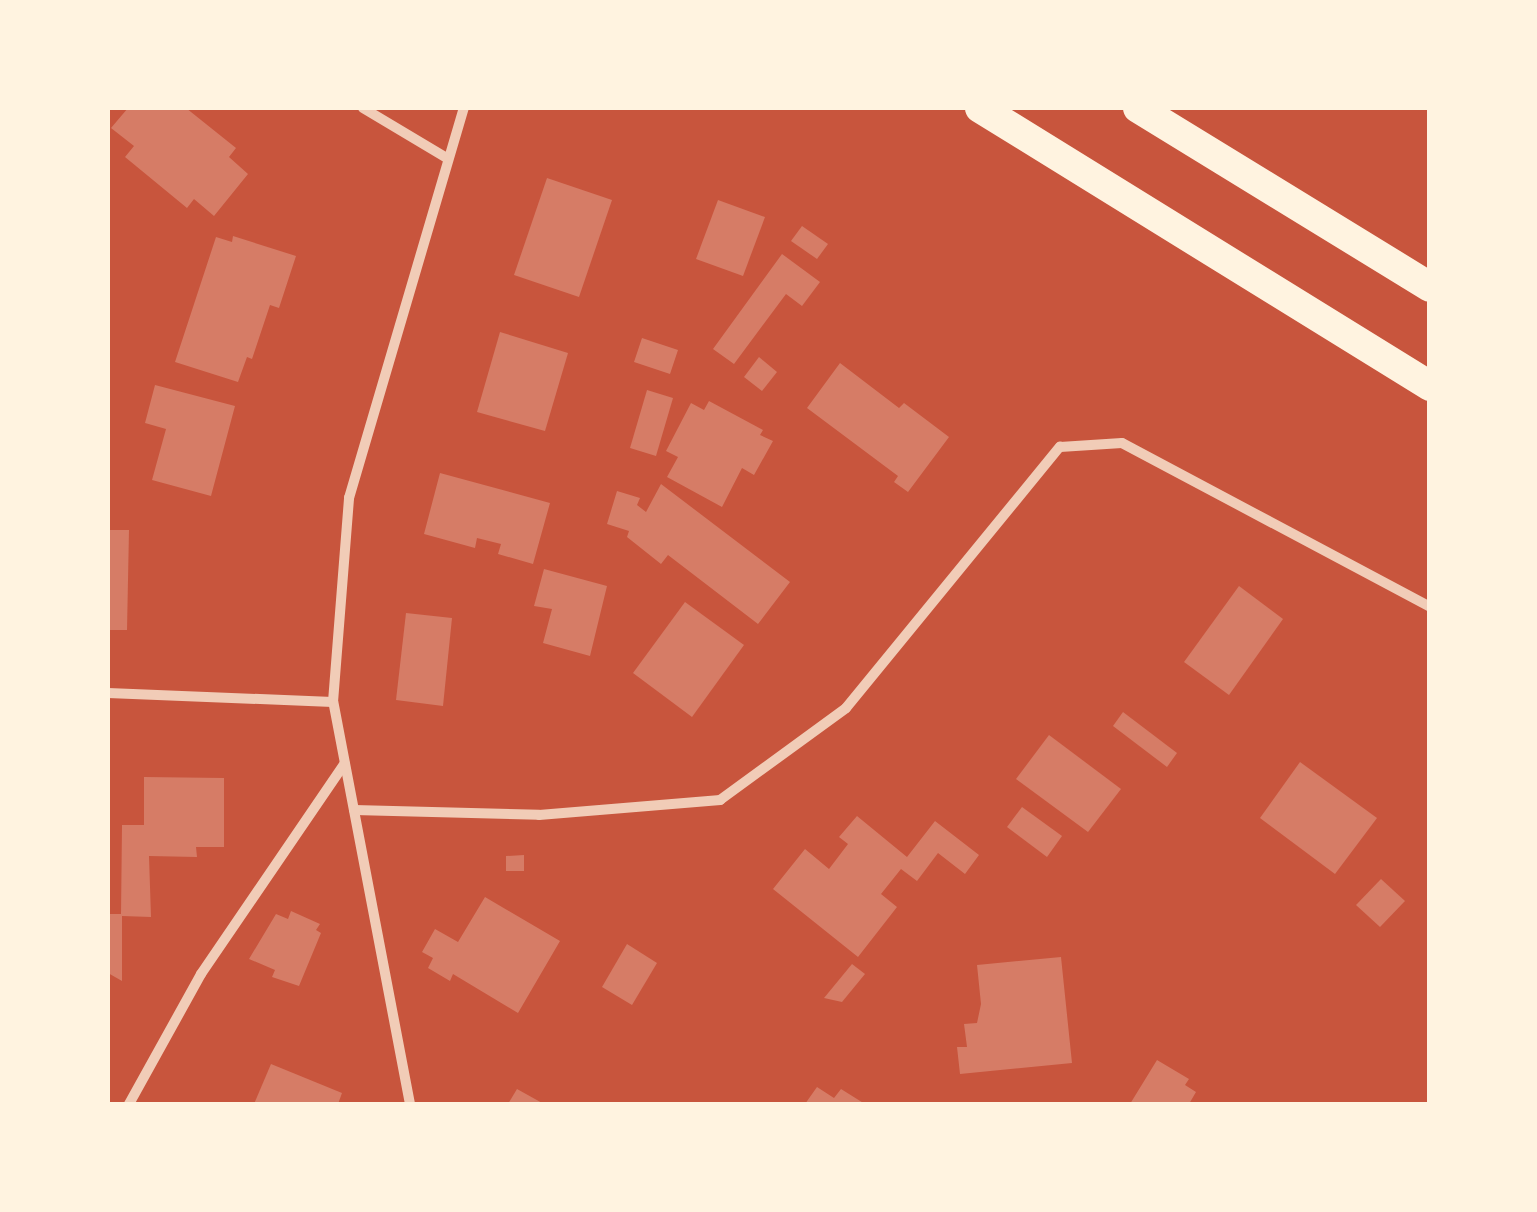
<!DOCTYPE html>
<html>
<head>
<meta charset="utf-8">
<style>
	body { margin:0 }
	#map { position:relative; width:1537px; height:1212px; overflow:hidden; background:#c8553d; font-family:"Golos Text",sans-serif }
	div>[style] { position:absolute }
	.building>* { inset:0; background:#d67c66 }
	.minor>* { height:10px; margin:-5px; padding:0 5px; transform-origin:5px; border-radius:5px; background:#f1ccb7 }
	.motorway>* { height:30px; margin:-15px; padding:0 15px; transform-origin:15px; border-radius:15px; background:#fff3e0 }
	span { translate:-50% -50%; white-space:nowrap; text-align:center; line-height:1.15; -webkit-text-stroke:8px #fff3e0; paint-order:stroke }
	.frame { position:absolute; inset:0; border:110px solid #fff3e0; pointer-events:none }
</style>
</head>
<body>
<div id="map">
	<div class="building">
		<div style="clip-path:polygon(128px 108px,186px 108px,236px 148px,229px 157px,248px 174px,214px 216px,194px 199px,187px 208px,125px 157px,134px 146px,111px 128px)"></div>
		<div style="clip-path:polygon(547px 178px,612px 200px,579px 297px,514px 275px)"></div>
		<div style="clip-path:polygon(718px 200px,765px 217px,743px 276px,696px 259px)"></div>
		<div style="clip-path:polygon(802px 226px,828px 244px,817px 259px,791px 241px)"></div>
		<div style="clip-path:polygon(233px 236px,296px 256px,279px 308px,270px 305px,252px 359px,247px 357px,238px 382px,175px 362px,216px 237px,232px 242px)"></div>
		<div style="clip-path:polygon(782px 254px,820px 282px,802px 306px,786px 294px,734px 364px,713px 349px)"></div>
		<div style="clip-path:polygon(500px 332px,568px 353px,545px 431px,477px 412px)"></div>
		<div style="clip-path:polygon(642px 338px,678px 350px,670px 374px,634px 362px)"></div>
		<div style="clip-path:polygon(759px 357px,777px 372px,762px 391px,744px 377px)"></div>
		<div style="clip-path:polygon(840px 363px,899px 408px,904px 403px,949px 437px,908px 492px,894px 482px,898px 476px,807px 408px)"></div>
		<div style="clip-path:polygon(155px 385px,235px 406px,211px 496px,152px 480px,166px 429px,145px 423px)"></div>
		<div style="clip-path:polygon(647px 390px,673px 398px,656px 456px,630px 448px)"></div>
		<div style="clip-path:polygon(709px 401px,763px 430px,760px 435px,773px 441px,754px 475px,742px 468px,722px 507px,667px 477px,678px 457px,666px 451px,691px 403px,704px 410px)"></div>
		<div style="clip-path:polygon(440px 473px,550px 503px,533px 564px,498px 554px,501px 544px,477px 538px,475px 548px,424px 534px)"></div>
		<div style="clip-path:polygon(661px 484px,790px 582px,758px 624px,668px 555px,661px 564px,627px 537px,629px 531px,607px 524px,617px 491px,640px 498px,637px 505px,646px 512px)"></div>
		<div style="clip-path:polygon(108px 530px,129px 530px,127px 630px,108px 630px)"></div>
		<div style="clip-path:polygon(544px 569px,607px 586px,590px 656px,543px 643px,552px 609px,534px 606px)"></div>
		<div style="clip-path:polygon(1239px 586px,1283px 619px,1229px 695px,1184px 662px)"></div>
		<div style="clip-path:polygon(685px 602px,744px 645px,692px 717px,633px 673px)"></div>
		<div style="clip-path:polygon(406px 613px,452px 618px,443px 706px,396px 700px)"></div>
		<div style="clip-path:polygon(1123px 712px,1177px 753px,1167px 767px,1113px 726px)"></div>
		<div style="clip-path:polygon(1049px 735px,1121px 789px,1088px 832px,1016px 779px)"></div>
		<div style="clip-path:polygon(1300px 762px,1377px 818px,1335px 874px,1260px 818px)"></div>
		<div style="clip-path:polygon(144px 777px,224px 778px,224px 847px,196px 847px,197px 857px,149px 856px,151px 917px,122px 916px,122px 981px,108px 973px,108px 914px,121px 914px,122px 825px,144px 825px)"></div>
		<div style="clip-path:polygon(1022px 807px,1062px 836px,1047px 857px,1007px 827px)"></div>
		<div style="clip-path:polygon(857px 816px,907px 857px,935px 821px,979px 855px,965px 874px,938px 853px,917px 881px,901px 869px,881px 894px,897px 907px,858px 957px,773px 889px,805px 849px,829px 869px,848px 844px,839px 837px)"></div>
		<div style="clip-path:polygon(524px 855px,524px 871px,506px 871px,506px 856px)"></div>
		<div style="clip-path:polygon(1381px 879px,1405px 901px,1380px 927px,1356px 905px)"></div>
		<div style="clip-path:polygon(485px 897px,560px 941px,518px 1013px,453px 974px,450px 981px,428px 968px,433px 958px,422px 952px,435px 929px,458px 942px)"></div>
		<div style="clip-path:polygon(291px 911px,320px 924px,316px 930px,321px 933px,299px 986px,272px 977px,275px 970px,249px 959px,276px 914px,288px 919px)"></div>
		<div style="clip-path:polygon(627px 944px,657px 963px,632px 1005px,602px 987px)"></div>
		<div style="clip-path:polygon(1061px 957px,1072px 1063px,960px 1074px,957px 1047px,967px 1047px,964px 1024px,977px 1023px,981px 1004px,977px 965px)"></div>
		<div style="clip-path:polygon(852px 964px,865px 974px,842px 1002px,824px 998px)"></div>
		<div style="clip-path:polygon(1157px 1060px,1189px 1079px,1185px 1085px,1196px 1092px,1189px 1104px,1130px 1104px)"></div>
		<div style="clip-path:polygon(271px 1064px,342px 1093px,338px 1104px,254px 1104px)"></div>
		<div style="clip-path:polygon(817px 1087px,834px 1098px,841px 1089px,865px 1104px,805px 1104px)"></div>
		<div style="clip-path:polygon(517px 1089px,544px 1104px,508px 1104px)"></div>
	</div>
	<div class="minor">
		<div style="left:363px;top:108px;width:98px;rotate:30.8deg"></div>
		<div style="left:108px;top:693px;width:225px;rotate:2.3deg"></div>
		<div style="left:354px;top:810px;width:185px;rotate:1.5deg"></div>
		<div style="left:539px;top:815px;width:182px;rotate:-4.7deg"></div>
		<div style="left:720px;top:800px;width:156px;rotate:-36.1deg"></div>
		<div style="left:846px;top:708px;width:338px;rotate:-50.7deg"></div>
		<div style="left:1060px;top:447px;width:62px;rotate:-3.7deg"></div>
		<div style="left:1122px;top:443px;width:349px;rotate:28deg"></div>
		<div style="left:129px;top:1104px;width:149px;rotate:-61deg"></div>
		<div style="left:201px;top:974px;width:255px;rotate:-55.7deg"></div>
		<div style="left:410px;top:1104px;width:409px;rotate:-100.8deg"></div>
		<div style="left:333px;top:702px;width:205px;rotate:-85.5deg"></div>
		<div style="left:349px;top:498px;width:407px;rotate:-73.6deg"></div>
	</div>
	<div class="motorway">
		<div style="left:980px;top:108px;width:529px;rotate:31.71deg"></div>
		<div style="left:1138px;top:108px;width:342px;rotate:31.5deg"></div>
	</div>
	<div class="frame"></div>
</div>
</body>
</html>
